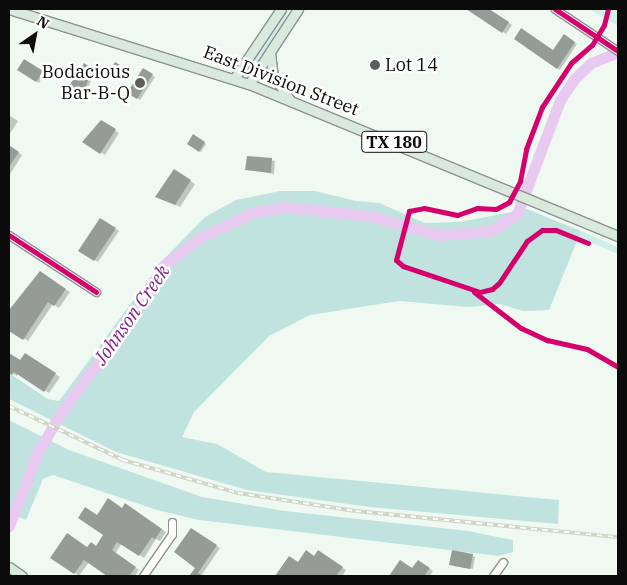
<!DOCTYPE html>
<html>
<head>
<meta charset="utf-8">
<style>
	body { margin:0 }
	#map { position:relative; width:627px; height:585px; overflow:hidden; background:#eff9f2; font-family:"IBM Plex Serif",serif }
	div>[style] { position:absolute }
	.green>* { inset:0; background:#d1ede8 }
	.forest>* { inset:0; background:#c0e3e0 }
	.shadow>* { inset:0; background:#0003 }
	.river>* { height:11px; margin:-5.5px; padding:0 5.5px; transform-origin:5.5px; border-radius:5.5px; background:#e8c9ef }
	.building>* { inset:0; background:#959c97 }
	.roads { filter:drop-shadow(1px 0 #8e928f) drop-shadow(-1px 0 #8e928f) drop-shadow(0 1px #8e928f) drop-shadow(0 -1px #8e928f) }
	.minor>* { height:7px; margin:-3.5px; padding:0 3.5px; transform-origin:3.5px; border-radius:3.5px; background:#fdfefd }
	.major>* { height:9px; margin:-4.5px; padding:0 4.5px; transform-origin:4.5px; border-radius:4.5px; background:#d9e9dd }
	.rail>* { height:4px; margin-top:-2px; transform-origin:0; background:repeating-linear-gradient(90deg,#fff 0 5.5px,#cdd4c5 0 11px); box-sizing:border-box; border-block:1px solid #cdd4c5 }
	.cycleway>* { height:5px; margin:-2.5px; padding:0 2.5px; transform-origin:2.5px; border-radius:2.5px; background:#d6006c }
	.dots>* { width:14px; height:14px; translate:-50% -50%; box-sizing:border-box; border:2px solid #fff; border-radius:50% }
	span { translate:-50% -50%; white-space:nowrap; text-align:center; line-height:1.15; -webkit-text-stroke:5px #fff; paint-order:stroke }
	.shield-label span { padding:1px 4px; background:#fff; border:1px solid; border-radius:4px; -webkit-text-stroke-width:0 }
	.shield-label { font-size:16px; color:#0b0b0b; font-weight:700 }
	.poi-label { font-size:18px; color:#0b0b0b }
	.left { translate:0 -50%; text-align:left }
	.right { translate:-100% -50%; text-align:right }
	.street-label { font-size:18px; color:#0b0b0b }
	.water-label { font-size:19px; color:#83238d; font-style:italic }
	.frame { position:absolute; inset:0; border:10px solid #0b0b0b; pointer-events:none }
	.north { position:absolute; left:10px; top:10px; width:50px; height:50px; -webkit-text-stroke:4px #fff; paint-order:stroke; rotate:33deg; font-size:14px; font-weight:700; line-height:20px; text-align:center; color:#0b0b0b }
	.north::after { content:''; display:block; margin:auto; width:18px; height:22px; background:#0b0b0b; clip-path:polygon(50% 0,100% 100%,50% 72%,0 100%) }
</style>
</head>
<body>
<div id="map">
	<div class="green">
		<div style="clip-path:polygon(287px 9px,290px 9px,282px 25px,258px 62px,254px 60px)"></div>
		<div style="clip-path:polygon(589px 9px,618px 9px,618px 26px)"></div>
		<div style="clip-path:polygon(581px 231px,618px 247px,618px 254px,578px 237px)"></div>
	</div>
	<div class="forest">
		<div style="clip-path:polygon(280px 191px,315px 191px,356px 201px,379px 203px,425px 223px,460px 222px,527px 209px,581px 231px,549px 310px,523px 311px,500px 304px,469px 307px,399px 301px,310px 315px,269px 336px,194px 412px,182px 437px,217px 444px,266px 472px,559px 500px,558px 524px,370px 507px,247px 490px,116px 452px,9px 399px,9px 373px,48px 399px,59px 401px,163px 260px,205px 217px,236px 200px)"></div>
		<div style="clip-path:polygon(9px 420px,69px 450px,202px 497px,285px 511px,468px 531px,513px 540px,513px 552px,499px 556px,199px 520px,157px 510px,53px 475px,43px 479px,26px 520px,9px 513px)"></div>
	</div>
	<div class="shadow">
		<div style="clip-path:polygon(470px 9px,489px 9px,512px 25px,506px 34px)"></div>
		<div style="clip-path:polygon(564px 36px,577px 44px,560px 70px,515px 39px,554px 52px)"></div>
		<div style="clip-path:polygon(25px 60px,45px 74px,39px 83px,19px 69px)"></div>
		<div style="clip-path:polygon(115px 64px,124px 69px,117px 80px,108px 75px)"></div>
		<div style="clip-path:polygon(85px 65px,95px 71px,85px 95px,70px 86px)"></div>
		<div style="clip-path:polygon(143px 69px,155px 77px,140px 100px,128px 92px)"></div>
		<div style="clip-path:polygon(9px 115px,18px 121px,9px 135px)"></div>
		<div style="clip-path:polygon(102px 121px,119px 133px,105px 155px,83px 142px)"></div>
		<div style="clip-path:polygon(194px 136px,206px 144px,201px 152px,189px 144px)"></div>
		<div style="clip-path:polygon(9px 146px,22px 155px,9px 176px)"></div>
		<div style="clip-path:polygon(248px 157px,275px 161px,274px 174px,247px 169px)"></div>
		<div style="clip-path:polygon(174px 170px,195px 184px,180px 207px,157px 196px)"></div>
		<div style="clip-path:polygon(100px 219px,119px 231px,98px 262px,80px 251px)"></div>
		<div style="clip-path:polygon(40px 273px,70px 292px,59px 308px,53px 304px,28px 341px,9px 329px,9px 313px)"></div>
		<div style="clip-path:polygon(9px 353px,21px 362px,30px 357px,60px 377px,49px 393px,18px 373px,17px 376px,9px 371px)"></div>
		<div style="clip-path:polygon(129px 507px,166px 532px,160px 541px,156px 539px,144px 558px,122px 543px,115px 554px,139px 570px,135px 576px,109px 576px,89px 562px,79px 576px,52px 557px,96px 547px,105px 535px,97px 516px)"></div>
		<div style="clip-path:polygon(195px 531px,220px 548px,201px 576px,191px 576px,197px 567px)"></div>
		<div style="clip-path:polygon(323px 554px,346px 570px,342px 576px,277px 576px,289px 558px,298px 563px)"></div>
		<div style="clip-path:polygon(472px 555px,475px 557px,473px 569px,453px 566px)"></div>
		<div style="clip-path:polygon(418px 561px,433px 571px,430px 576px,391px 576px,401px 562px,413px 569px)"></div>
	</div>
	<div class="river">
		<div style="left:9px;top:526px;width:77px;rotate:-68.7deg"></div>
		<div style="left:37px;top:454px;width:46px;rotate:-60.1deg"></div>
		<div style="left:60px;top:414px;width:124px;rotate:-53.5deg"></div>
		<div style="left:134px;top:314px;width:56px;rotate:-58.9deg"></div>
		<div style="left:163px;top:266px;width:46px;rotate:-37.9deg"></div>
		<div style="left:199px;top:238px;width:61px;rotate:-25.3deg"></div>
		<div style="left:254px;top:212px;width:30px;rotate:-9deg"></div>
		<div style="left:284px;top:207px;width:86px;rotate:6deg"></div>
		<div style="left:370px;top:216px;width:72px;rotate:15.4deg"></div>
		<div style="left:439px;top:235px;width:51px;rotate:-4.5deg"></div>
		<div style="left:490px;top:231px;width:32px;rotate:-32deg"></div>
		<div style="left:517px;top:214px;width:122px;rotate:-69.3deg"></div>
		<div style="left:560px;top:100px;width:25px;rotate:-56deg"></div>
		<div style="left:574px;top:79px;width:23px;rotate:-43deg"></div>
		<div style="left:591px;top:63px;width:29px;rotate:-22deg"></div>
	</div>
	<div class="building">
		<div style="clip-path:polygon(466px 9px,489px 9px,509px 22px,502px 33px)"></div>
		<div style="clip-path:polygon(521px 28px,553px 50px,564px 34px,575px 42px,557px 69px,514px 39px)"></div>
		<div style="clip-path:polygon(24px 59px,43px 71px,36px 82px,17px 70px)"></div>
		<div style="clip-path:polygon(115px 62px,123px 67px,114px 80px,107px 75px)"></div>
		<div style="clip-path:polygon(84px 63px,93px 69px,82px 95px,69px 86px)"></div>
		<div style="clip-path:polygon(143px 68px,153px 74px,137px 99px,127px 93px)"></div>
		<div style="clip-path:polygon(101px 120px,116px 129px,100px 154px,82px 142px)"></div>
		<div style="clip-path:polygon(193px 134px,205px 142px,199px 152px,187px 144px)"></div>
		<div style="clip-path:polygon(9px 145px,19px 152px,9px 167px)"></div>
		<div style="clip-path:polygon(247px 156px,272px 158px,271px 173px,245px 170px)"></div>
		<div style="clip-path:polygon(174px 169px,191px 180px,175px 205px,155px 197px)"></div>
		<div style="clip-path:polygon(100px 218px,116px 228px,94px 261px,78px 251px)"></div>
		<div style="clip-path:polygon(40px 271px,66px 289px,54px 306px,48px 302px,23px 340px,9px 331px,9px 310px)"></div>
		<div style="clip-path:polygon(9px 353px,20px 360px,25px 353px,56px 373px,44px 392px,14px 372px,12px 375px,9px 373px)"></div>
		<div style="clip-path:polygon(108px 498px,122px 508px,125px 503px,162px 529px,155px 539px,152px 537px,139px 556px,117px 542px,112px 550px,136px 567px,129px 576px,107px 576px,84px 560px,74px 574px,50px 558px,67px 533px,87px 547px,91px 542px,96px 546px,103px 535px,78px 518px,85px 507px,97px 515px)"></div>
		<div style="clip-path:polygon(191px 528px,217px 545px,198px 573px,203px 576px,189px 576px,195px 568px,174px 552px)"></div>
		<div style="clip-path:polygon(306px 550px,314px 556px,318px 550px,343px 567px,336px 576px,275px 576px,289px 556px,298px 562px)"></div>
		<div style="clip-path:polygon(452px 550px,473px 554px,470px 569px,449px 565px)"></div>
		<div style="clip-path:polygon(400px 560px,412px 568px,418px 560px,430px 568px,424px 576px,389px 576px)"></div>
	</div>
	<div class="roads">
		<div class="minor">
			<div style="left:555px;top:9px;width:76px;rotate:33.7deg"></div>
			<div style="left:9px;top:235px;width:104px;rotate:33.2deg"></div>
			<div style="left:143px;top:576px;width:51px;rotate:-55.4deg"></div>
			<div style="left:172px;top:534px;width:12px;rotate:-90deg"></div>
			<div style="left:493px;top:576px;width:17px;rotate:-54deg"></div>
		</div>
		<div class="major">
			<div style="left:9px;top:9px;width:251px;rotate:17.4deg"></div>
			<div style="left:249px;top:84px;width:399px;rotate:22.4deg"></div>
			<div style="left:270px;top:52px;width:23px;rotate:83deg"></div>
			<div style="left:273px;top:75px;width:29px;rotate:56deg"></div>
			<div style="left:234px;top:79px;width:84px;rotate:-56.1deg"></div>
			<div style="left:249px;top:84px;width:90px;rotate:-56.8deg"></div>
			<div style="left:9px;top:567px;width:16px;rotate:35deg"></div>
		</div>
	</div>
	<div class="rail">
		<div style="left:9px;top:406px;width:126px;rotate:25.3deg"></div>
		<div style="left:123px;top:460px;width:120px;rotate:16deg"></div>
		<div style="left:238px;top:493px;width:119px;rotate:8.7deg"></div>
		<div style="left:356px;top:511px;width:263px;rotate:5.7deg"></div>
	</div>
	<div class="cycleway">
		<div style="left:555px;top:9px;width:76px;rotate:33.7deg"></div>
		<div style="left:9px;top:235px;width:104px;rotate:33.2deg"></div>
		<div style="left:588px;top:243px;width:35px;rotate:-158deg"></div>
		<div style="left:555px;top:230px;width:13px;rotate:180deg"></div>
		<div style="left:542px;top:230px;width:19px;rotate:144deg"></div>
		<div style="left:527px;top:241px;width:50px;rotate:123.7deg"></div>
		<div style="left:499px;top:283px;width:9px;rotate:139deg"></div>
		<div style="left:492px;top:289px;width:12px;rotate:166deg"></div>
		<div style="left:480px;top:292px;width:81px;rotate:-161.3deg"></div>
		<div style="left:403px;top:266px;width:9px;rotate:-139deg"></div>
		<div style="left:396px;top:260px;width:51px;rotate:-75.1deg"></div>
		<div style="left:409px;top:211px;width:15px;rotate:-11deg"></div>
		<div style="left:424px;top:208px;width:34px;rotate:12deg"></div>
		<div style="left:457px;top:215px;width:21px;rotate:-19deg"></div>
		<div style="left:477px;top:208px;width:19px;rotate:3deg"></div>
		<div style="left:496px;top:209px;width:15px;rotate:-28deg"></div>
		<div style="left:509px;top:202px;width:24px;rotate:-62deg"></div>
		<div style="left:520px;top:181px;width:33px;rotate:-79deg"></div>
		<div style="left:526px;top:149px;width:45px;rotate:-69.1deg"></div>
		<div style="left:542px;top:107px;width:53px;rotate:-56.6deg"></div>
		<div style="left:571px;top:63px;width:28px;rotate:-41deg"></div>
		<div style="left:592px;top:45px;width:23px;rotate:-59deg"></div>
		<div style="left:604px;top:25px;width:16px;rotate:-76deg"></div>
		<div style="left:474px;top:292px;width:59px;rotate:37.5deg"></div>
		<div style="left:521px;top:328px;width:29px;rotate:25deg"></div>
		<div style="left:547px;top:340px;width:41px;rotate:12.7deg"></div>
		<div style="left:587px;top:349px;width:36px;rotate:30deg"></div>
	</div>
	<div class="dots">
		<div style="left:375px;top:65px;background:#5b5e5c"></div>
		<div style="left:140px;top:83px;background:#5b5e5c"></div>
	</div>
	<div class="shield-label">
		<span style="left:394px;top:142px">TX 180</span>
	</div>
	<div class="poi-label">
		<span class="left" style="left:385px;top:65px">Lot 14</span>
		<span class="right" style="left:130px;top:83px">Bodacious<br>Bar-B-Q</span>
	</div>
	<div class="street-label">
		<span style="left:281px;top:81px;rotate:21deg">East Division Street</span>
	</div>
	<div class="water-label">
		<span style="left:132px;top:315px;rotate:-55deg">Johnson Creek</span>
	</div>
	<div class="frame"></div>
	<div class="north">N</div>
</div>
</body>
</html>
